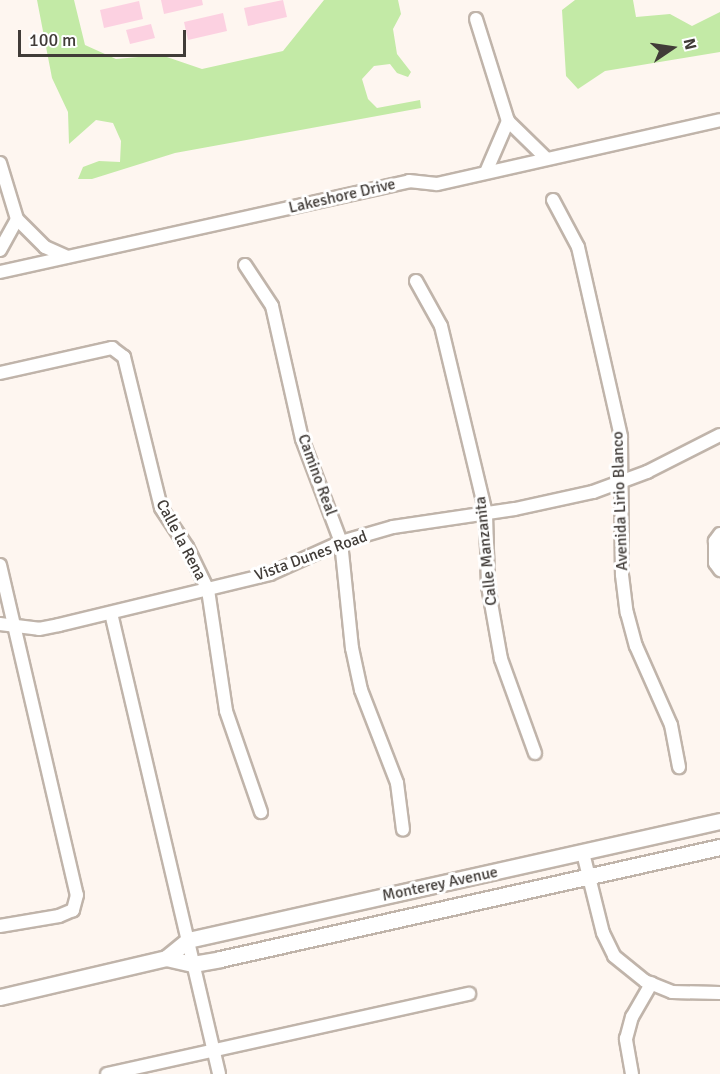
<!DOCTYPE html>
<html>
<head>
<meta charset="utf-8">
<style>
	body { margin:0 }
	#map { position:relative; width:720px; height:1074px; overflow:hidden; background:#fef6f0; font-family:Signika,sans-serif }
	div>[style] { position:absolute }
	.green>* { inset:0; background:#fcd1e1 }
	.water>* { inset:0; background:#c3eaa6 }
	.roads { filter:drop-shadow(2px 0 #c0b4aa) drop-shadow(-2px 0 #c0b4aa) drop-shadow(0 2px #c0b4aa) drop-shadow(0 -2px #c0b4aa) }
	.minor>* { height:12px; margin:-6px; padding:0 6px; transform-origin:6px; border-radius:6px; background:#fff }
	.major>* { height:15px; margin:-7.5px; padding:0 7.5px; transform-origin:7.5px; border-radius:7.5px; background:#fff }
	span { translate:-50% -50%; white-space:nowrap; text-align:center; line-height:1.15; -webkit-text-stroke:6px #fff; paint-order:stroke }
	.street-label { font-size:16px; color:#413c38 }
	.north { position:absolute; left:642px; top:18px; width:60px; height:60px; -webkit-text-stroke:4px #fff; paint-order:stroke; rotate:77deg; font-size:16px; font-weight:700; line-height:24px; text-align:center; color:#413c38 }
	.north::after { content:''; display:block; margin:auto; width:21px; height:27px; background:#413c38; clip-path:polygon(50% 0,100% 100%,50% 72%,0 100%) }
	.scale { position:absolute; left:18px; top:30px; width:168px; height:27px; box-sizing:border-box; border:3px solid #413c38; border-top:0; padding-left:8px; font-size:18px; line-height:21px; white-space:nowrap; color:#413c38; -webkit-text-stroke:4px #fff; paint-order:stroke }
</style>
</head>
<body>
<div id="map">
	<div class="green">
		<div style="clip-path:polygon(161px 0,202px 0,203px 5px,164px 14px)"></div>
		<div style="clip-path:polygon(283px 0,287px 17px,248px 26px,244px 8px)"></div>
		<div style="clip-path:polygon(139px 1px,143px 19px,104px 28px,100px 10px)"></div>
		<div style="clip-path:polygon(223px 13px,227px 31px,188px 40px,184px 22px)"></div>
		<div style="clip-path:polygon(151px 24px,155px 38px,130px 44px,126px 30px)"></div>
	</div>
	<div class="water">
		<div style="clip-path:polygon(37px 0,74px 0,85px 45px,116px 59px,161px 55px,202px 69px,283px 51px,324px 0,398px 0,401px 14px,393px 29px,397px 54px,411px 72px,408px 77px,397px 73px,390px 64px,374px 66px,362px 79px,368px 99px,377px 108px,420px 100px,421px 108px,175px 153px,92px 179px,78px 179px,83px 167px,99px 161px,120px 162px,121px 141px,113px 123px,96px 120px,69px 144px,68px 112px,52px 78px)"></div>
		<div style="clip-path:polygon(575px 0,633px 0,636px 17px,670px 14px,692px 26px,720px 12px,720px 52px,605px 71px,578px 89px,566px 76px,562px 10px)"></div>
	</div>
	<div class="roads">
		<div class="minor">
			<div style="left:476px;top:19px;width:107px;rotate:72.6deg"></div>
			<div style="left:508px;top:121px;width:54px;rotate:44.3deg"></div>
			<div style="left:0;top:163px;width:59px;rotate:73.1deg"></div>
			<div style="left:17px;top:219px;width:40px;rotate:45deg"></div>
			<div style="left:45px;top:247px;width:24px;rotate:24deg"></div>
			<div style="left:486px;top:172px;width:56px;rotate:-66.7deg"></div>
			<div style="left:553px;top:200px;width:53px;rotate:62deg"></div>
			<div style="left:578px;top:247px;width:195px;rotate:77.2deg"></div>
			<div style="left:621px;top:437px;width:138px;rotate:89.6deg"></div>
			<div style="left:622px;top:575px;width:38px;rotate:83deg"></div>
			<div style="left:627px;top:613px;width:34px;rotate:75deg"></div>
			<div style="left:636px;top:646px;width:86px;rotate:66.1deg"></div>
			<div style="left:671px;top:725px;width:43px;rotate:79.2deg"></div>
			<div style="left:0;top:250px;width:35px;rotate:-61deg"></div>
			<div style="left:245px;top:265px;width:49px;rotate:56.6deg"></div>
			<div style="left:272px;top:306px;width:136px;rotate:77.3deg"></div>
			<div style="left:302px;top:439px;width:110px;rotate:69.3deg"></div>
			<div style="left:341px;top:542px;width:107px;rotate:84.1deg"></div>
			<div style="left:352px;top:648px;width:43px;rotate:77.9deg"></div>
			<div style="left:361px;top:690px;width:100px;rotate:68.8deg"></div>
			<div style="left:397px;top:783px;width:47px;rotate:82.7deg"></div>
			<div style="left:0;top:272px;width:419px;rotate:-12.5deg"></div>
			<div style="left:409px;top:181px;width:28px;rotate:6deg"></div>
			<div style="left:437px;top:184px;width:290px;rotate:-12.7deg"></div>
			<div style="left:416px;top:281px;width:51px;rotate:60.9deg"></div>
			<div style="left:441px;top:326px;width:193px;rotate:76.5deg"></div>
			<div style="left:486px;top:514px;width:72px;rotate:88.4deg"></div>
			<div style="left:488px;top:586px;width:74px;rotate:79.9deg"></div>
			<div style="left:501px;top:659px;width:100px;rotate:70.1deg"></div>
			<div style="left:0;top:373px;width:115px;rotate:-12.6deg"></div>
			<div style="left:112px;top:348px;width:15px;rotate:37deg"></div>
			<div style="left:124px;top:357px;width:155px;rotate:76.2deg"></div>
			<div style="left:161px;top:508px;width:47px;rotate:56.3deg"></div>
			<div style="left:187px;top:547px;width:48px;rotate:64deg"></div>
			<div style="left:208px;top:590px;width:122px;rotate:81.5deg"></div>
			<div style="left:226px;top:711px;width:107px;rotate:70.9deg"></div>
			<div style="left:720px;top:534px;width:9px;rotate:126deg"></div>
			<div style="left:715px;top:541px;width:22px;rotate:90deg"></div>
			<div style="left:715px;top:563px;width:9px;rotate:54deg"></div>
			<div style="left:0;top:565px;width:339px;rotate:76.9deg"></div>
			<div style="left:77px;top:895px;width:16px;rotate:105deg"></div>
			<div style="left:73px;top:910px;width:15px;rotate:157deg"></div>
			<div style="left:59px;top:916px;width:60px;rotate:170.4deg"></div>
			<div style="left:111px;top:613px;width:473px;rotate:76.8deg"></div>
			<div style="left:0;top:624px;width:39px;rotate:7deg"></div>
			<div style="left:39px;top:629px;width:20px;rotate:-11deg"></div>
			<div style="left:59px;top:625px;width:217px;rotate:-13.6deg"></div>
			<div style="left:270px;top:574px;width:78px;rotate:-24.3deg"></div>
			<div style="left:341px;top:542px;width:54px;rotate:-16.1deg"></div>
			<div style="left:393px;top:527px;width:123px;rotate:-8.4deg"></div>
			<div style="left:515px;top:509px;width:80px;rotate:-12.3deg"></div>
			<div style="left:593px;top:492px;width:58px;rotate:-20.3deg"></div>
			<div style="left:647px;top:472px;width:82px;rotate:-26.9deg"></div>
			<div style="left:583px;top:853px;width:82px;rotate:76deg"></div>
			<div style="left:603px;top:933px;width:25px;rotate:64deg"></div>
			<div style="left:614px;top:956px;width:40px;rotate:39deg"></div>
			<div style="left:645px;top:981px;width:29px;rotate:22deg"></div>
			<div style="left:672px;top:992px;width:48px;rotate:1.2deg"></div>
			<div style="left:107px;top:1074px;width:371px;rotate:-12.5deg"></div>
			<div style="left:632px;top:1074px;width:36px;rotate:-100deg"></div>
			<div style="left:626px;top:1039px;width:23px;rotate:-75deg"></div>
			<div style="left:632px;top:1017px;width:39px;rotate:-60deg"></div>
		</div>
		<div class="major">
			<div style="left:166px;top:958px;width:28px;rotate:-39deg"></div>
			<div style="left:188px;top:940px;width:545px;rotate:-12.61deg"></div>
			<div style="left:0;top:997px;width:171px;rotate:-13.2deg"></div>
			<div style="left:166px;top:958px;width:28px;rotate:13deg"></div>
			<div style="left:193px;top:964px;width:27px;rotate:-10deg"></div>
			<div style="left:220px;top:959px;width:512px;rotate:-12.63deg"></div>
		</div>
	</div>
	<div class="street-label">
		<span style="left:342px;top:196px;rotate:-13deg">Lakeshore Drive</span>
		<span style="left:317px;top:475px;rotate:70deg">Camino Real</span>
		<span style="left:620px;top:501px;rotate:-92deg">Avenida Lirio Blanco</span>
		<span style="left:181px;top:540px;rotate:62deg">Calle la Rena</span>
		<span style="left:486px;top:551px;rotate:-96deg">Calle Manzanita</span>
		<span style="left:311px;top:556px;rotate:-20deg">Vista Dunes Road</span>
		<span style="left:440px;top:884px;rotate:-12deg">Monterey Avenue</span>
	</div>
	<div class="north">N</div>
	<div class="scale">100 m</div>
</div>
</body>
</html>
